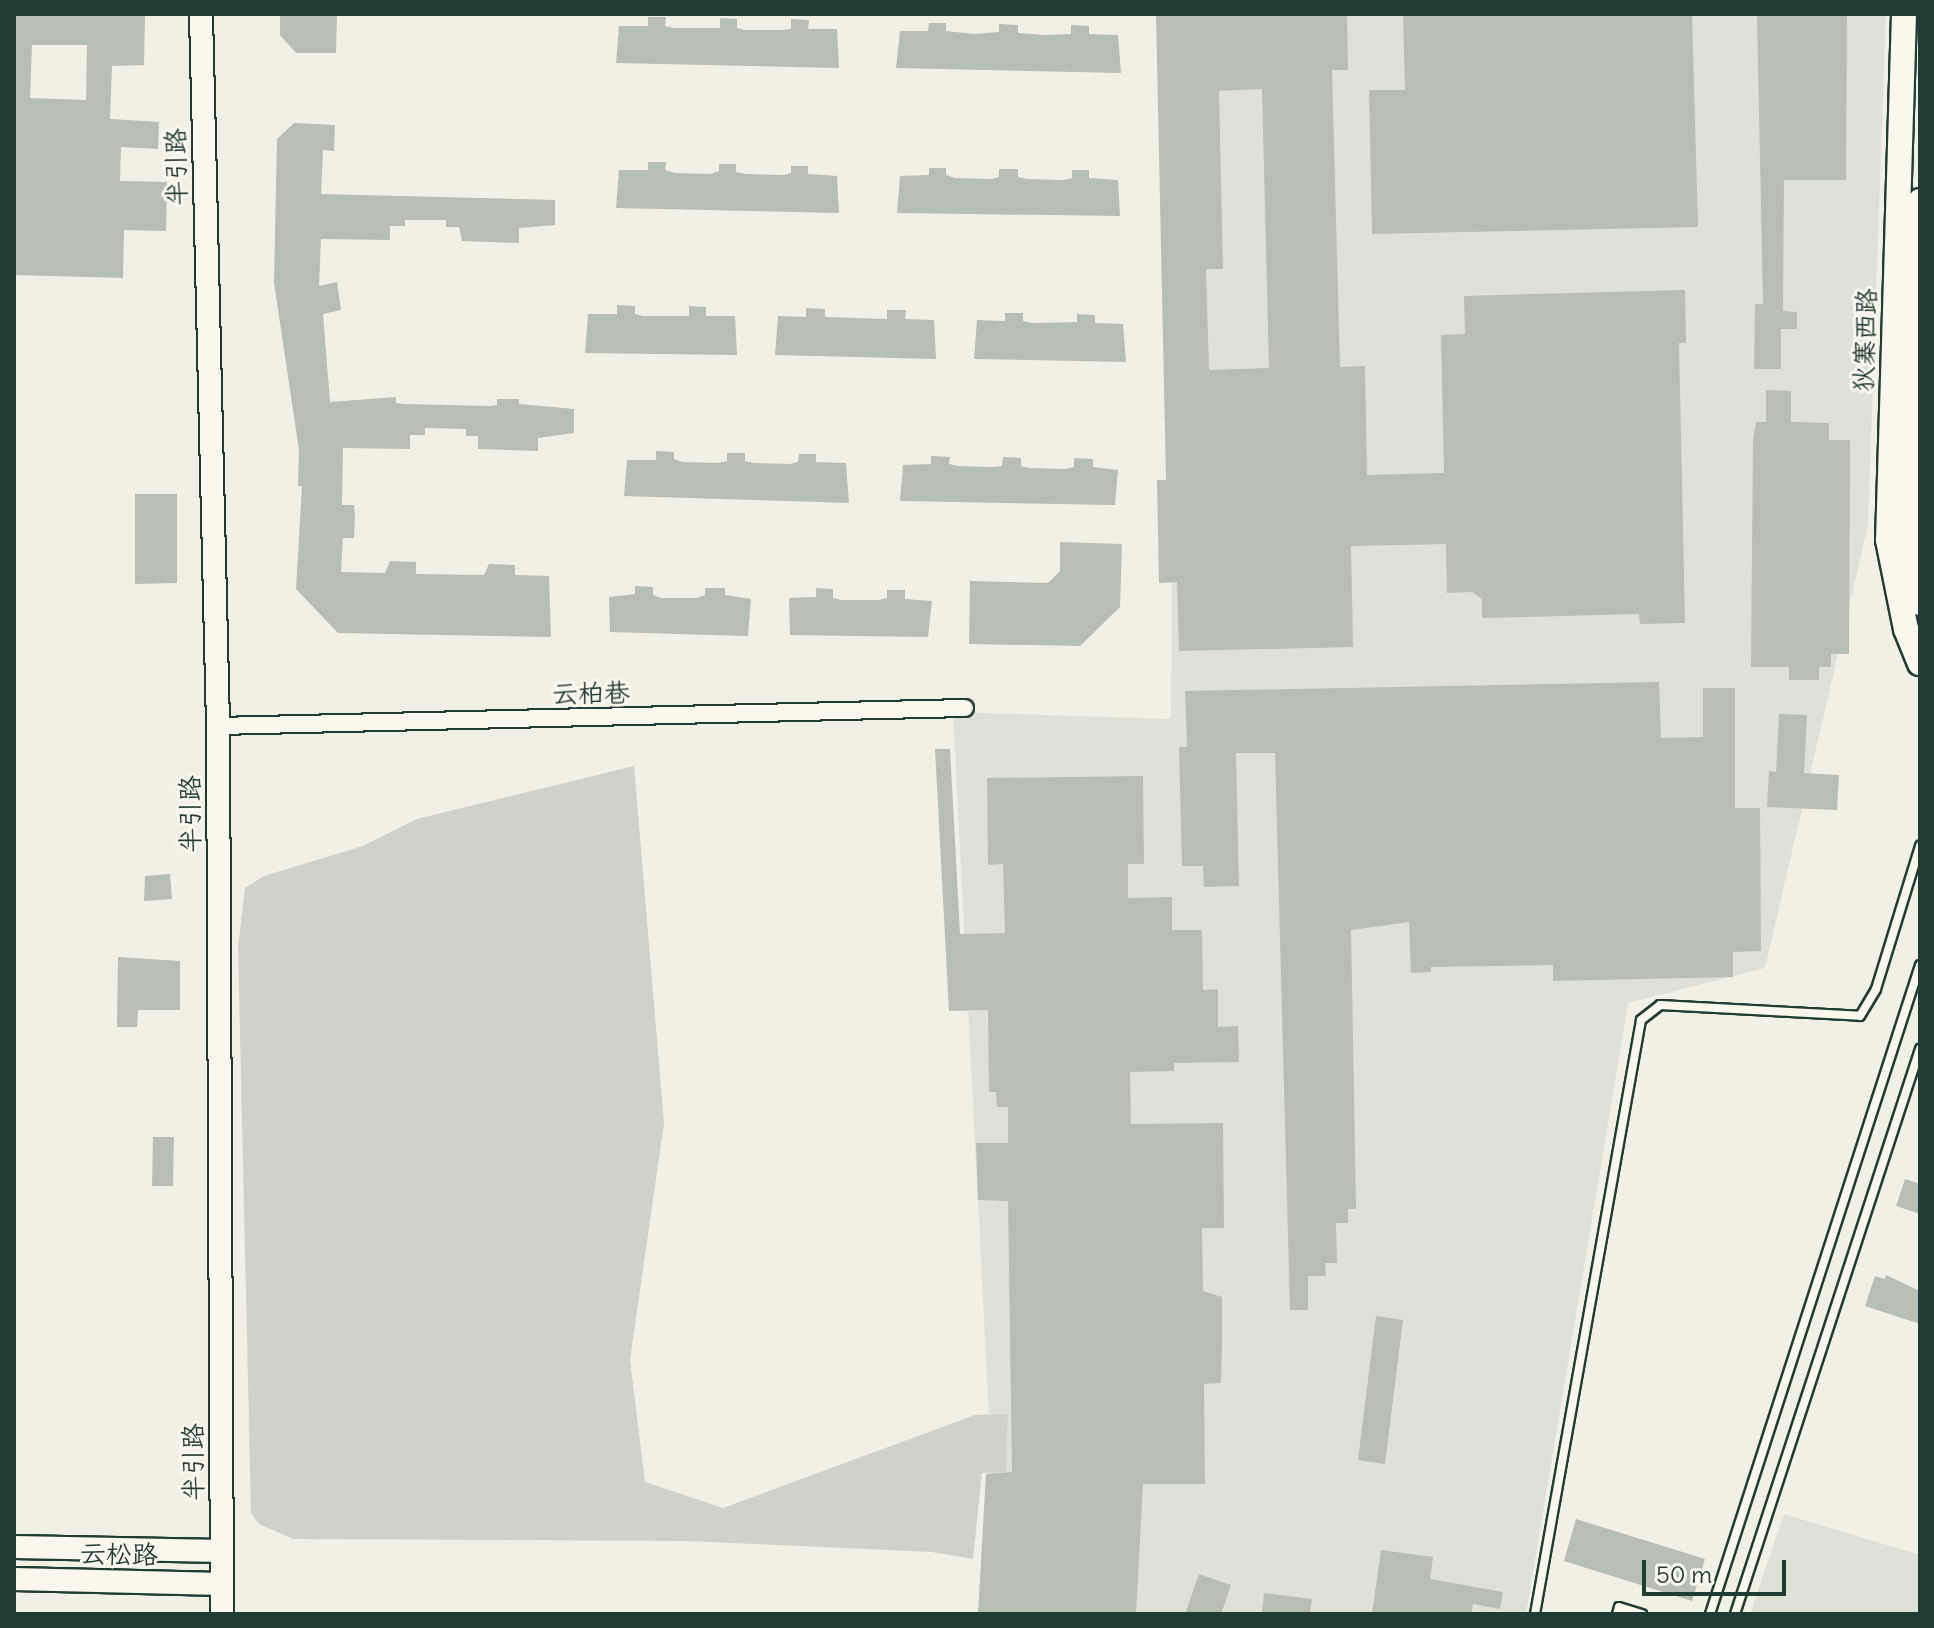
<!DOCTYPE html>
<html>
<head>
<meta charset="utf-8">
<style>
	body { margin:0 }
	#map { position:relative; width:1934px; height:1628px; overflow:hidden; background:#f2f0e5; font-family:Delius,"LXGW WenKai TC",sans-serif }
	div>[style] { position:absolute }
	.built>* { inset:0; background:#e0e1d6 }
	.green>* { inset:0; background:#cfd2c8 }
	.building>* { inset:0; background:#b7beb3 }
	.roads { filter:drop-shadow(2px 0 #1f3d34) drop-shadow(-2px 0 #1f3d34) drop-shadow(0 2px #1f3d34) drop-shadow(0 -2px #1f3d34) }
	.service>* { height:8px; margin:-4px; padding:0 4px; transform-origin:4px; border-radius:4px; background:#fbf7ec }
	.minor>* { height:16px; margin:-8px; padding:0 8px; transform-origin:8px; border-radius:8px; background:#fbf7ec }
	.tertiary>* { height:22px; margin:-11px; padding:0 11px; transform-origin:11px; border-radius:11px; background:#fbf7ec }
	.secondary>* { height:24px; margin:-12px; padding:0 12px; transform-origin:12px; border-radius:12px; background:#fbf7ec }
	span { translate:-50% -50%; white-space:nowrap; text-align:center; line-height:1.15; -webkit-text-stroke:6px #fbf7ec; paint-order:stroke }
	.street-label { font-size:26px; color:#1f3d34 }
	.frame { position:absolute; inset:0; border:16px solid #1f3d34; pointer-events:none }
	.scale { position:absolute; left:1642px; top:1560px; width:144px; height:36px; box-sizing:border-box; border:4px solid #1f3d34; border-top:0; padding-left:10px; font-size:24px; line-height:28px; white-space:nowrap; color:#1f3d34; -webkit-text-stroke:6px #fbf7ec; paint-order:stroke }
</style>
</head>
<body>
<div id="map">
	<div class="built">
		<div style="clip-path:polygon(1174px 14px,1886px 14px,1868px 525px,1765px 968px,1628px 1003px,1526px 1614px,999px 1614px,953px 712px,1171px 719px)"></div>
		<div style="clip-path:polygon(1784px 1514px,1920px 1555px,1920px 1614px,1750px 1614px)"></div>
	</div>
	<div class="green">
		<div style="clip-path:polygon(634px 766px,664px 1123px,630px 1360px,645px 1482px,723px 1508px,975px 1415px,1008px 1414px,1006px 1472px,982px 1473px,973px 1559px,932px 1552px,688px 1541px,293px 1539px,259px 1524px,251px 1513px,238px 947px,245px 888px,264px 876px,363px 846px,417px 819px)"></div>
	</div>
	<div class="building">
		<div style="clip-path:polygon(evenodd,14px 14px,145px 14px,144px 65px,112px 66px,110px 119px,159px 122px,158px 149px,121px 147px,120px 181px,167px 182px,166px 231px,124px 230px,123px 278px,14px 275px,14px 14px,32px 45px,87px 45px,86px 100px,30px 98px,32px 45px)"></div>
		<div style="clip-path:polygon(280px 14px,337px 14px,336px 53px,296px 53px,280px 35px)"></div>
		<div style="clip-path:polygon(evenodd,1156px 14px,1347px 14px,1348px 70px,1332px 70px,1340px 367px,1365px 366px,1367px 475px,1444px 473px,1441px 335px,1465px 334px,1464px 296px,1685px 290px,1686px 343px,1679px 343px,1685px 623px,1640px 624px,1639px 614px,1482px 618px,1482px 599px,1472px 592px,1447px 593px,1446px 544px,1351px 546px,1353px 647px,1179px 651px,1177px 582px,1159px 583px,1157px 480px,1166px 480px,1156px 14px,1262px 89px,1269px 368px,1209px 370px,1206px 269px,1223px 269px,1219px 91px,1262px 89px)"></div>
		<div style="clip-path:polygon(1403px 14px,1692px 14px,1698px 227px,1372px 234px,1369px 90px,1405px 90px)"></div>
		<div style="clip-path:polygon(1757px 14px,1847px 14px,1846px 180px,1784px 180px,1783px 311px,1797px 312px,1797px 329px,1781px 329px,1781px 369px,1754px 369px,1755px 304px,1763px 304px)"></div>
		<div style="clip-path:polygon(648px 17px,666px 17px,665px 26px,674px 28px,720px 28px,720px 18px,737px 19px,737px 28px,745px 30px,781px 30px,791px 29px,791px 19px,809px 20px,808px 29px,837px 29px,839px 68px,616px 63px,619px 26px,648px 26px)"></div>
		<div style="clip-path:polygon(929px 23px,946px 23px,946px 31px,974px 34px,999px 32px,999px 24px,1018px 25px,1018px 33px,1045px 35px,1071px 34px,1071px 25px,1089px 26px,1089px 34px,1118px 35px,1121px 73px,896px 68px,900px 31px,928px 31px)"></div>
		<div style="clip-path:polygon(294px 123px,335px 125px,334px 151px,323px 150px,321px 194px,555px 200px,555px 225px,519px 228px,519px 243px,462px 241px,459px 227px,446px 227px,446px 220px,405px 220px,405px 226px,390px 226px,390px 240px,321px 239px,319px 286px,337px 282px,341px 310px,323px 314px,330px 402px,396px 397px,396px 403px,403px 404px,490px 406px,497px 405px,497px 399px,519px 399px,519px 404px,574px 409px,574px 433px,538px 438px,538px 451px,478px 449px,478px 436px,466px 436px,466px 429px,425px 428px,425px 435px,410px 435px,410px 449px,343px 448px,342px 505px,354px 505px,355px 515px,354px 538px,343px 538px,341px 572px,385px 573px,390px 561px,416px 562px,416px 574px,484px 575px,489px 564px,515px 565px,515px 575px,549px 576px,551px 637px,338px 633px,296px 589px,302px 486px,298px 486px,299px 450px,274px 283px,277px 139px)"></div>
		<div style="clip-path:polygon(648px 162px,666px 162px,665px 170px,675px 173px,710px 174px,719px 171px,719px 164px,736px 164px,736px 172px,746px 174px,783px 175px,791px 173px,791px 166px,808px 166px,808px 174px,837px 176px,839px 213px,616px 208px,619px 170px,648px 170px)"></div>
		<div style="clip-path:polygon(929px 168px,946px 168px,946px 175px,955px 178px,991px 179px,999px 177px,999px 169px,1018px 169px,1018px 177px,1027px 179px,1063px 180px,1072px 178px,1072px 170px,1089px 170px,1089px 178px,1118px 180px,1120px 216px,897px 213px,900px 176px,929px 175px)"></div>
		<div style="clip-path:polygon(617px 305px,635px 306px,635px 314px,643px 316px,689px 316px,689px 306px,706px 307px,706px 316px,735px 316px,737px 355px,585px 353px,588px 314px,617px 314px)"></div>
		<div style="clip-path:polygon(806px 308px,825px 309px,825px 317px,887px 319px,887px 310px,906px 310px,905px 319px,934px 320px,936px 359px,775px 355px,778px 316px,806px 317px)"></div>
		<div style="clip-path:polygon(1005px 313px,1023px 313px,1023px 321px,1032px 323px,1077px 322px,1077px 314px,1095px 315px,1095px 323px,1123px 324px,1126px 362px,974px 359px,977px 320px,1005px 321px)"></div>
		<div style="clip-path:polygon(1766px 390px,1791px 391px,1791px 422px,1829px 423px,1829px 440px,1850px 440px,1849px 654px,1831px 654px,1831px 667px,1819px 667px,1819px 680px,1789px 680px,1789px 667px,1751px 667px,1753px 439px,1756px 422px,1766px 422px)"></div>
		<div style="clip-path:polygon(656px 451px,674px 452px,674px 459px,683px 462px,718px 463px,727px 461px,727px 453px,745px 453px,745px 461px,754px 463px,790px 464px,798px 462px,799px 454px,816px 454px,816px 462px,846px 463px,849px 503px,624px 496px,627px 460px,656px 460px)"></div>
		<div style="clip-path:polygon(931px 456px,950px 457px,949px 464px,958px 466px,993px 467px,1002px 466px,1003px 457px,1021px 458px,1021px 466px,1029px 468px,1065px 469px,1074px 467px,1074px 458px,1093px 459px,1093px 467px,1118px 470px,1115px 505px,900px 501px,903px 465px,931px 464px)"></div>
		<div style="clip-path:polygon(135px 494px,177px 494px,177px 583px,135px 584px)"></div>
		<div style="clip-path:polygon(1060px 542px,1122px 544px,1120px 607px,1080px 646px,969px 644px,970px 581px,1048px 583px,1060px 571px)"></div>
		<div style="clip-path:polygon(635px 586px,653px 587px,653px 595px,661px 598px,697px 598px,705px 595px,705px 588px,725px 588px,725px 595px,751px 599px,748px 636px,610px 632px,609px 597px,635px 594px)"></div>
		<div style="clip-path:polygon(816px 588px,833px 589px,833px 598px,842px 600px,878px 600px,887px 598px,887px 590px,905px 590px,905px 599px,932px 601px,928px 637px,790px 635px,789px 598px,816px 597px)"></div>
		<div style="clip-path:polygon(1659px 682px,1661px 738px,1703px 737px,1703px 688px,1735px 688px,1735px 808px,1760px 808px,1761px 951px,1733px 952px,1733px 977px,1553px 981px,1553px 965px,1431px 967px,1431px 972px,1411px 973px,1409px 922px,1351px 930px,1356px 1209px,1348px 1209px,1348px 1223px,1336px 1223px,1337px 1263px,1325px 1263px,1326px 1276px,1308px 1276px,1308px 1310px,1290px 1310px,1275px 753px,1236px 753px,1239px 886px,1204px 887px,1203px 866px,1182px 866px,1179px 747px,1187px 747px,1185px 691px)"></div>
		<div style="clip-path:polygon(1779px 714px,1807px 715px,1804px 773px,1839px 775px,1837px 810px,1767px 807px,1769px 771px,1776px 772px)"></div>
		<div style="clip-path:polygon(935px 749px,950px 749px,960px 934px,1005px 933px,1003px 864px,988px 865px,987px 778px,1143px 776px,1144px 864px,1128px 864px,1128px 898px,1172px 897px,1172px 930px,1202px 930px,1203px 990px,1218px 989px,1218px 1027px,1238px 1026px,1239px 1062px,1174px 1063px,1174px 1071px,1130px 1072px,1131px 1124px,1223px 1123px,1224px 1228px,1202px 1228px,1203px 1291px,1222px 1297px,1222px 1349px,1221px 1383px,1204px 1384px,1205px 1484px,1143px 1484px,1136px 1614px,978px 1614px,986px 1474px,1012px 1472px,1008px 1201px,978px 1200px,976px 1143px,1008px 1143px,1008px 1107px,997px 1107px,996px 1092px,989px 1092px,988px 1010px,949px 1011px)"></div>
		<div style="clip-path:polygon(170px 874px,172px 899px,144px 901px,145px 876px)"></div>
		<div style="clip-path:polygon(118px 957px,180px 961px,180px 1010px,138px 1010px,137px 1027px,117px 1027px)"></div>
		<div style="clip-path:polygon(153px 1137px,174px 1137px,173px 1186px,152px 1186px)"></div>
		<div style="clip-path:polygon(1905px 1179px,1920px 1184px,1920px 1214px,1896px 1206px)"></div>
		<div style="clip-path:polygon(1886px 1275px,1920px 1291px,1920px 1324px,1865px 1306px,1875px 1276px,1885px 1279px)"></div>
		<div style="clip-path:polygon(1376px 1316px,1403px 1320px,1385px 1464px,1358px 1460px)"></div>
		<div style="clip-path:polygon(1576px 1519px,1705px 1559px,1692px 1601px,1564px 1561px)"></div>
		<div style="clip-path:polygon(1381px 1550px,1433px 1557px,1430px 1579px,1503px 1592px,1500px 1609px,1473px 1604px,1471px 1614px,1372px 1614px)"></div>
		<div style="clip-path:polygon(1199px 1574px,1231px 1585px,1221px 1614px,1185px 1614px)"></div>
		<div style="clip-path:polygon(1264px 1593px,1312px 1599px,1310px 1614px,1262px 1614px)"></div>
	</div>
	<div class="roads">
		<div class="service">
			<div style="left:1535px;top:1614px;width:603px;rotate:-79.88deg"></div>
			<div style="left:1641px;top:1020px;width:24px;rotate:-38deg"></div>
			<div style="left:1660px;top:1005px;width:200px;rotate:3.1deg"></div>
			<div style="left:1860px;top:1016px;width:31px;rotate:-59deg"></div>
			<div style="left:1876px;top:989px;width:150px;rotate:-72.9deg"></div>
			<div style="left:1617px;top:1614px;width:7px;rotate:-74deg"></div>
			<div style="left:1619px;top:1607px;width:24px;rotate:17deg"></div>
			<div style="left:1710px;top:1614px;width:682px;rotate:-72.07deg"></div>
			<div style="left:1735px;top:1614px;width:595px;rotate:-71.87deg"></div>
		</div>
		<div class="minor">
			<div style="left:218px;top:726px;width:747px;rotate:-1.38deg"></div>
		</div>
		<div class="tertiary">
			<div style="left:201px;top:14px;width:712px;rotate:88.63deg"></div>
			<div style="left:218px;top:726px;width:888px;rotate:89.74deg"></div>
			<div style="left:14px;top:1547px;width:208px;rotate:1.1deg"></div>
			<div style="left:14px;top:1579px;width:208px;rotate:1.4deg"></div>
		</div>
		<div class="secondary">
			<div style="left:1904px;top:14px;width:526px;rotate:91.74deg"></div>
			<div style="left:1888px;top:540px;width:91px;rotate:78.6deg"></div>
			<div style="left:1906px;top:629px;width:37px;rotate:68deg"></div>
			<div style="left:1920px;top:201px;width:342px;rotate:91.8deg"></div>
			<div style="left:1909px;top:543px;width:61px;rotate:79.6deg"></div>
		</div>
	</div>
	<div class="street-label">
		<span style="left:176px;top:167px;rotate:-91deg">半引路</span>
		<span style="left:1865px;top:340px;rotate:-88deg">狄寨西路</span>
		<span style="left:591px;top:693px;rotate:-1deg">云柏巷</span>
		<span style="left:190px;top:814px;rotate:-90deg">半引路</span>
		<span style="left:193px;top:1462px;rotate:-90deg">半引路</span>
		<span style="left:119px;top:1554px;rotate:1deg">云松路</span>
	</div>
	<div class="frame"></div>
	<div class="scale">50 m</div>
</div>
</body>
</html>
